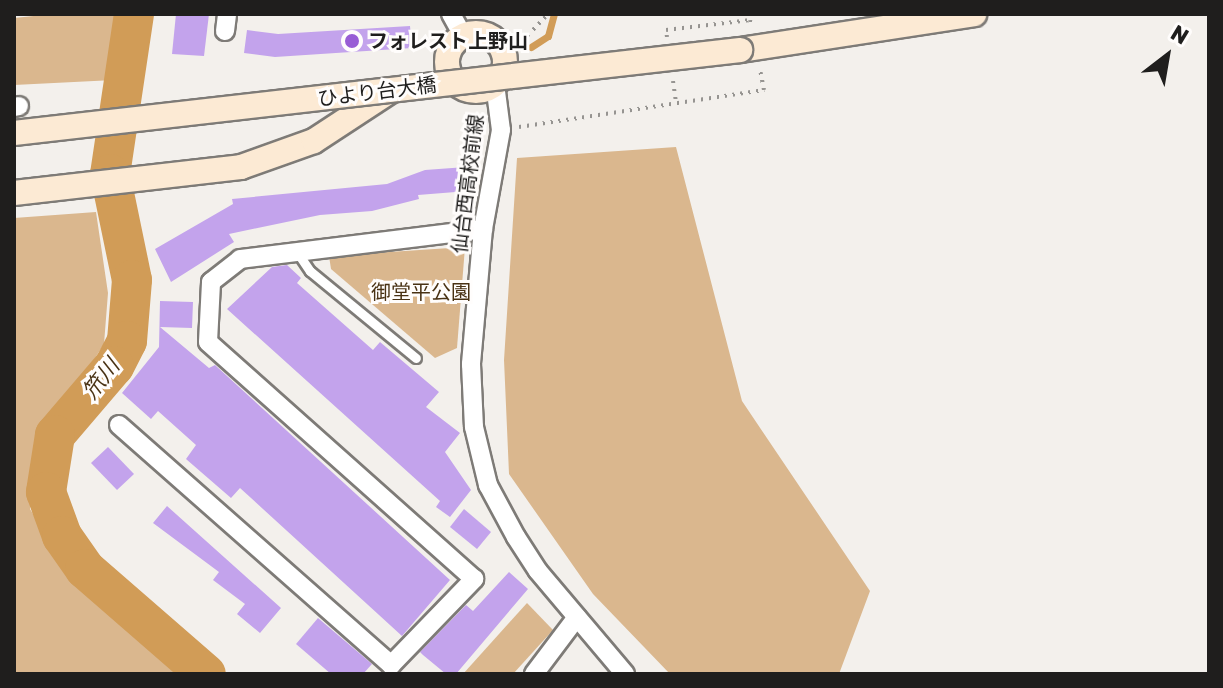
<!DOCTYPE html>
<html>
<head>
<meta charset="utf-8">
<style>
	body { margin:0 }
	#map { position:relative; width:1223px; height:688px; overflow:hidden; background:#f3f0ec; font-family:Rubik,"Noto Sans JP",sans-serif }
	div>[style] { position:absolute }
	.green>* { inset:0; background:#dab78e }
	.stream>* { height:7px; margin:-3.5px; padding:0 3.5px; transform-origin:3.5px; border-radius:3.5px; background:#d19c57 }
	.river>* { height:40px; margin:-20px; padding:0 20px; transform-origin:20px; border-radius:20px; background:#d19c57 }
	.building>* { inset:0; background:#c3a3ec }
	.path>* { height:4px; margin-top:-2px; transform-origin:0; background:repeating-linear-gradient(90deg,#969491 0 2px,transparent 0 8px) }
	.roads { filter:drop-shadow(2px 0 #7e7b77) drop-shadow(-2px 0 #7e7b77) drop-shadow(0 2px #7e7b77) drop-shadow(0 -2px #7e7b77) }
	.lane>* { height:9px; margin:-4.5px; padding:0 4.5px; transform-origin:4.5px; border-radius:4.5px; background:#fff }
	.street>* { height:18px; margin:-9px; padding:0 9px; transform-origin:9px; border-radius:9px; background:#fff }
	.secondary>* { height:24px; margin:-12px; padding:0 12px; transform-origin:12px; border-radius:12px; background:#fcead4 }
	.secondary>.ring { margin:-12px; padding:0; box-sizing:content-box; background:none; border:24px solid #fcead4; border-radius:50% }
	.bridges { filter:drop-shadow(2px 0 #7e7b77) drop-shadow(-2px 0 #7e7b77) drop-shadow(0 2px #7e7b77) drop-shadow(0 -2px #7e7b77) }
	.secondary-bridge>* { height:24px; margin:-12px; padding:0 12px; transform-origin:12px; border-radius:12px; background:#fcead4 }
	.dots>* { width:22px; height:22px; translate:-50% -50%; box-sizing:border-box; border:4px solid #fffdfc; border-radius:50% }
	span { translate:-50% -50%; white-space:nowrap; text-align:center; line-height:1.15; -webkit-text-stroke:6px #fffdfc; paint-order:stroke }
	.poi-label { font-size:20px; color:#1f1e1d; font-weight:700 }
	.left { translate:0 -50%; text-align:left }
	.street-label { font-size:20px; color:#1f1e1d }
	.park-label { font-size:20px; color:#493214 }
	.water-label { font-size:22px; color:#493214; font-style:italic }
	.frame { position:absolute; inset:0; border:16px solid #1f1e1d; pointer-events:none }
	.north { position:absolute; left:1127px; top:16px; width:80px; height:80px; -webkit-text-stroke:6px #fffdfc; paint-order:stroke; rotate:31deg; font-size:22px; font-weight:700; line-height:32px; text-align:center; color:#1f1e1d }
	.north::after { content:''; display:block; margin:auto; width:28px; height:36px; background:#1f1e1d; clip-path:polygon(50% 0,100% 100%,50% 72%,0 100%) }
</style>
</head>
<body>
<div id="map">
	<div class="green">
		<div style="clip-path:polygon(53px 14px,120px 14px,114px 80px,14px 85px,14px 18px)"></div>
		<div style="clip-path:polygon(676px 147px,742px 401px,870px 591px,839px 674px,670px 674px,593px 594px,509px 474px,504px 360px,517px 158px)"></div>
		<div style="clip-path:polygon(96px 212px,108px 293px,104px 344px,37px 449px,30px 509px,75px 584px,189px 674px,14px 674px,14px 218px)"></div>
		<div style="clip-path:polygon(465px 247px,457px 348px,435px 358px,331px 269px,329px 256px)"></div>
		<div style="clip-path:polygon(527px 603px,553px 630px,513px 674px,463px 674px)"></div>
	</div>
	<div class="stream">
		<div style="left:531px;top:47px;width:20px;rotate:-33deg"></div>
		<div style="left:548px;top:36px;width:23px;rotate:-75deg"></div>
	</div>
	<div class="river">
		<div style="left:134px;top:14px;width:162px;rotate:98.5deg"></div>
		<div style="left:110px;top:174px;width:108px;rotate:78.3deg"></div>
		<div style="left:132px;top:280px;width:61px;rotate:94.7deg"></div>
		<div style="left:127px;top:341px;width:28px;rotate:117deg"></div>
		<div style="left:114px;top:366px;width:91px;rotate:130.5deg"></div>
		<div style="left:55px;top:435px;width:58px;rotate:99deg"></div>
		<div style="left:46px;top:492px;width:47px;rotate:70deg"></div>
		<div style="left:62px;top:536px;width:40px;rotate:55.1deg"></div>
		<div style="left:85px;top:569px;width:160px;rotate:41deg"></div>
	</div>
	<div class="building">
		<div style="clip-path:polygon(176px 14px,209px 14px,204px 56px,172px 54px)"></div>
		<div style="clip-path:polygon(410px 26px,412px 48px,275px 57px,244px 53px,247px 30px,278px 34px)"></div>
		<div style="clip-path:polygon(466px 167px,468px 191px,418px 195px,419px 199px,372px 211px,320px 215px,229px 234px,234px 242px,171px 282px,155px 249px,233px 204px,232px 199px,387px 184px,425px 170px)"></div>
		<div style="clip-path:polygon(287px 265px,301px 278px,297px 283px,373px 350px,380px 342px,439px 392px,426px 407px,460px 433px,445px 452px,471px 490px,450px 517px,436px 507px,440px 501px,227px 309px,272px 267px)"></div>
		<div style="clip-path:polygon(160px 301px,193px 302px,192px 328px,160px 327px,209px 368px,215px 365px,450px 580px,402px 636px,240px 488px,231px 498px,186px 459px,196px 445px,158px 411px,151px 419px,122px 393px,159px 347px)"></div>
		<div style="clip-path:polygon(108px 447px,134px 474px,117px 490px,91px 463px)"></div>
		<div style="clip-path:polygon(167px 506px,281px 608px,260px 633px,237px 614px,245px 604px,213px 580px,219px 572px,153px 523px)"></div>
		<div style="clip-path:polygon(464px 509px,491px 532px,477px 549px,450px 527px)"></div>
		<div style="clip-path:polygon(509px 572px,528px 589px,456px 674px,446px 674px,423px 655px,420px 652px,466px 605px,473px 611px)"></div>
		<div style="clip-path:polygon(318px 618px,372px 664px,363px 674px,331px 674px,296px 644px)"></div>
	</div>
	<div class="path">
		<div style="left:667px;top:37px;width:7px;rotate:-98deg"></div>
		<div style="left:666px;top:30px;width:85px;rotate:-6.8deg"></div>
		<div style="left:750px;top:20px;width:7px;rotate:74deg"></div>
		<div style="left:511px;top:53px;width:54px;rotate:-46.5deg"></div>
		<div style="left:673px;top:81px;width:22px;rotate:82deg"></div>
		<div style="left:519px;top:127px;width:248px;rotate:-8.6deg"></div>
		<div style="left:764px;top:90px;width:20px;rotate:-101deg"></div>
	</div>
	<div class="roads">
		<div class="lane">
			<div style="left:297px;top:252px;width:23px;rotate:56deg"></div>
			<div style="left:310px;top:271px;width:137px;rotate:39.4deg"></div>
		</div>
		<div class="street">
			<div style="left:451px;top:14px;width:26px;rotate:61deg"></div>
			<div style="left:225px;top:31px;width:17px;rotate:-83deg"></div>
			<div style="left:495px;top:84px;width:46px;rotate:82.6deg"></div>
			<div style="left:501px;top:130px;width:101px;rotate:100.3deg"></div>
			<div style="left:483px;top:229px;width:136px;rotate:95.1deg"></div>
			<div style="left:471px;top:364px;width:63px;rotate:87.3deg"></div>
			<div style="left:474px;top:427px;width:60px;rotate:76.4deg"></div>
			<div style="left:488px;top:485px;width:59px;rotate:61.7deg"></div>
			<div style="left:516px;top:537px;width:40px;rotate:57.1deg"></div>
			<div style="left:538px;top:571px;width:135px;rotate:49.8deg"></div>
			<div style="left:14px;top:107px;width:5px;rotate:-11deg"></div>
			<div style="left:119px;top:425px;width:363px;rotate:41.4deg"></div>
			<div style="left:391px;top:665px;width:120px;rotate:-46deg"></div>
			<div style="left:474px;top:579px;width:356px;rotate:-138.3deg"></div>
			<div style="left:208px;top:342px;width:60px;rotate:-87.1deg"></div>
			<div style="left:211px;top:282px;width:37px;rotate:-38deg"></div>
			<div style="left:240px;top:259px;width:245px;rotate:-7deg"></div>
			<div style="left:534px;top:674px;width:71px;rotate:-53deg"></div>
		</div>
		<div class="secondary">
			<div class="ring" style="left:447px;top:33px;width:34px;height:34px"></div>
			<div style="left:740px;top:50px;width:237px;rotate:-8.7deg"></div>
			<div style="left:14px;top:193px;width:228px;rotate:-6.5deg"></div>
			<div style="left:241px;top:167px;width:77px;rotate:-19.6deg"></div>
			<div style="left:314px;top:141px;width:91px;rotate:-33.3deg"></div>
		</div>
	</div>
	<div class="bridges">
		<div class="secondary-bridge">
			<div style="left:14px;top:133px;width:731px;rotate:-6.52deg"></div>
		</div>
	</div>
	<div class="dots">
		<div style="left:352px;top:41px;background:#985dd5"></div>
	</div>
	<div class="poi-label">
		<span class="left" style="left:368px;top:41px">フォレスト上野山</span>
	</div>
	<div class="street-label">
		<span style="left:377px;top:92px;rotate:-7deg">ひより台大橋</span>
		<span style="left:468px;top:184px;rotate:-83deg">仙台西高校前線</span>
	</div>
	<div class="park-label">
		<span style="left:421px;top:292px">御堂平公園</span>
	</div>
	<div class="water-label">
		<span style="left:101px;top:379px;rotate:-52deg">笊川</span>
	</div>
	<div class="frame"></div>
	<div class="north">N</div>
</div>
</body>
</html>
